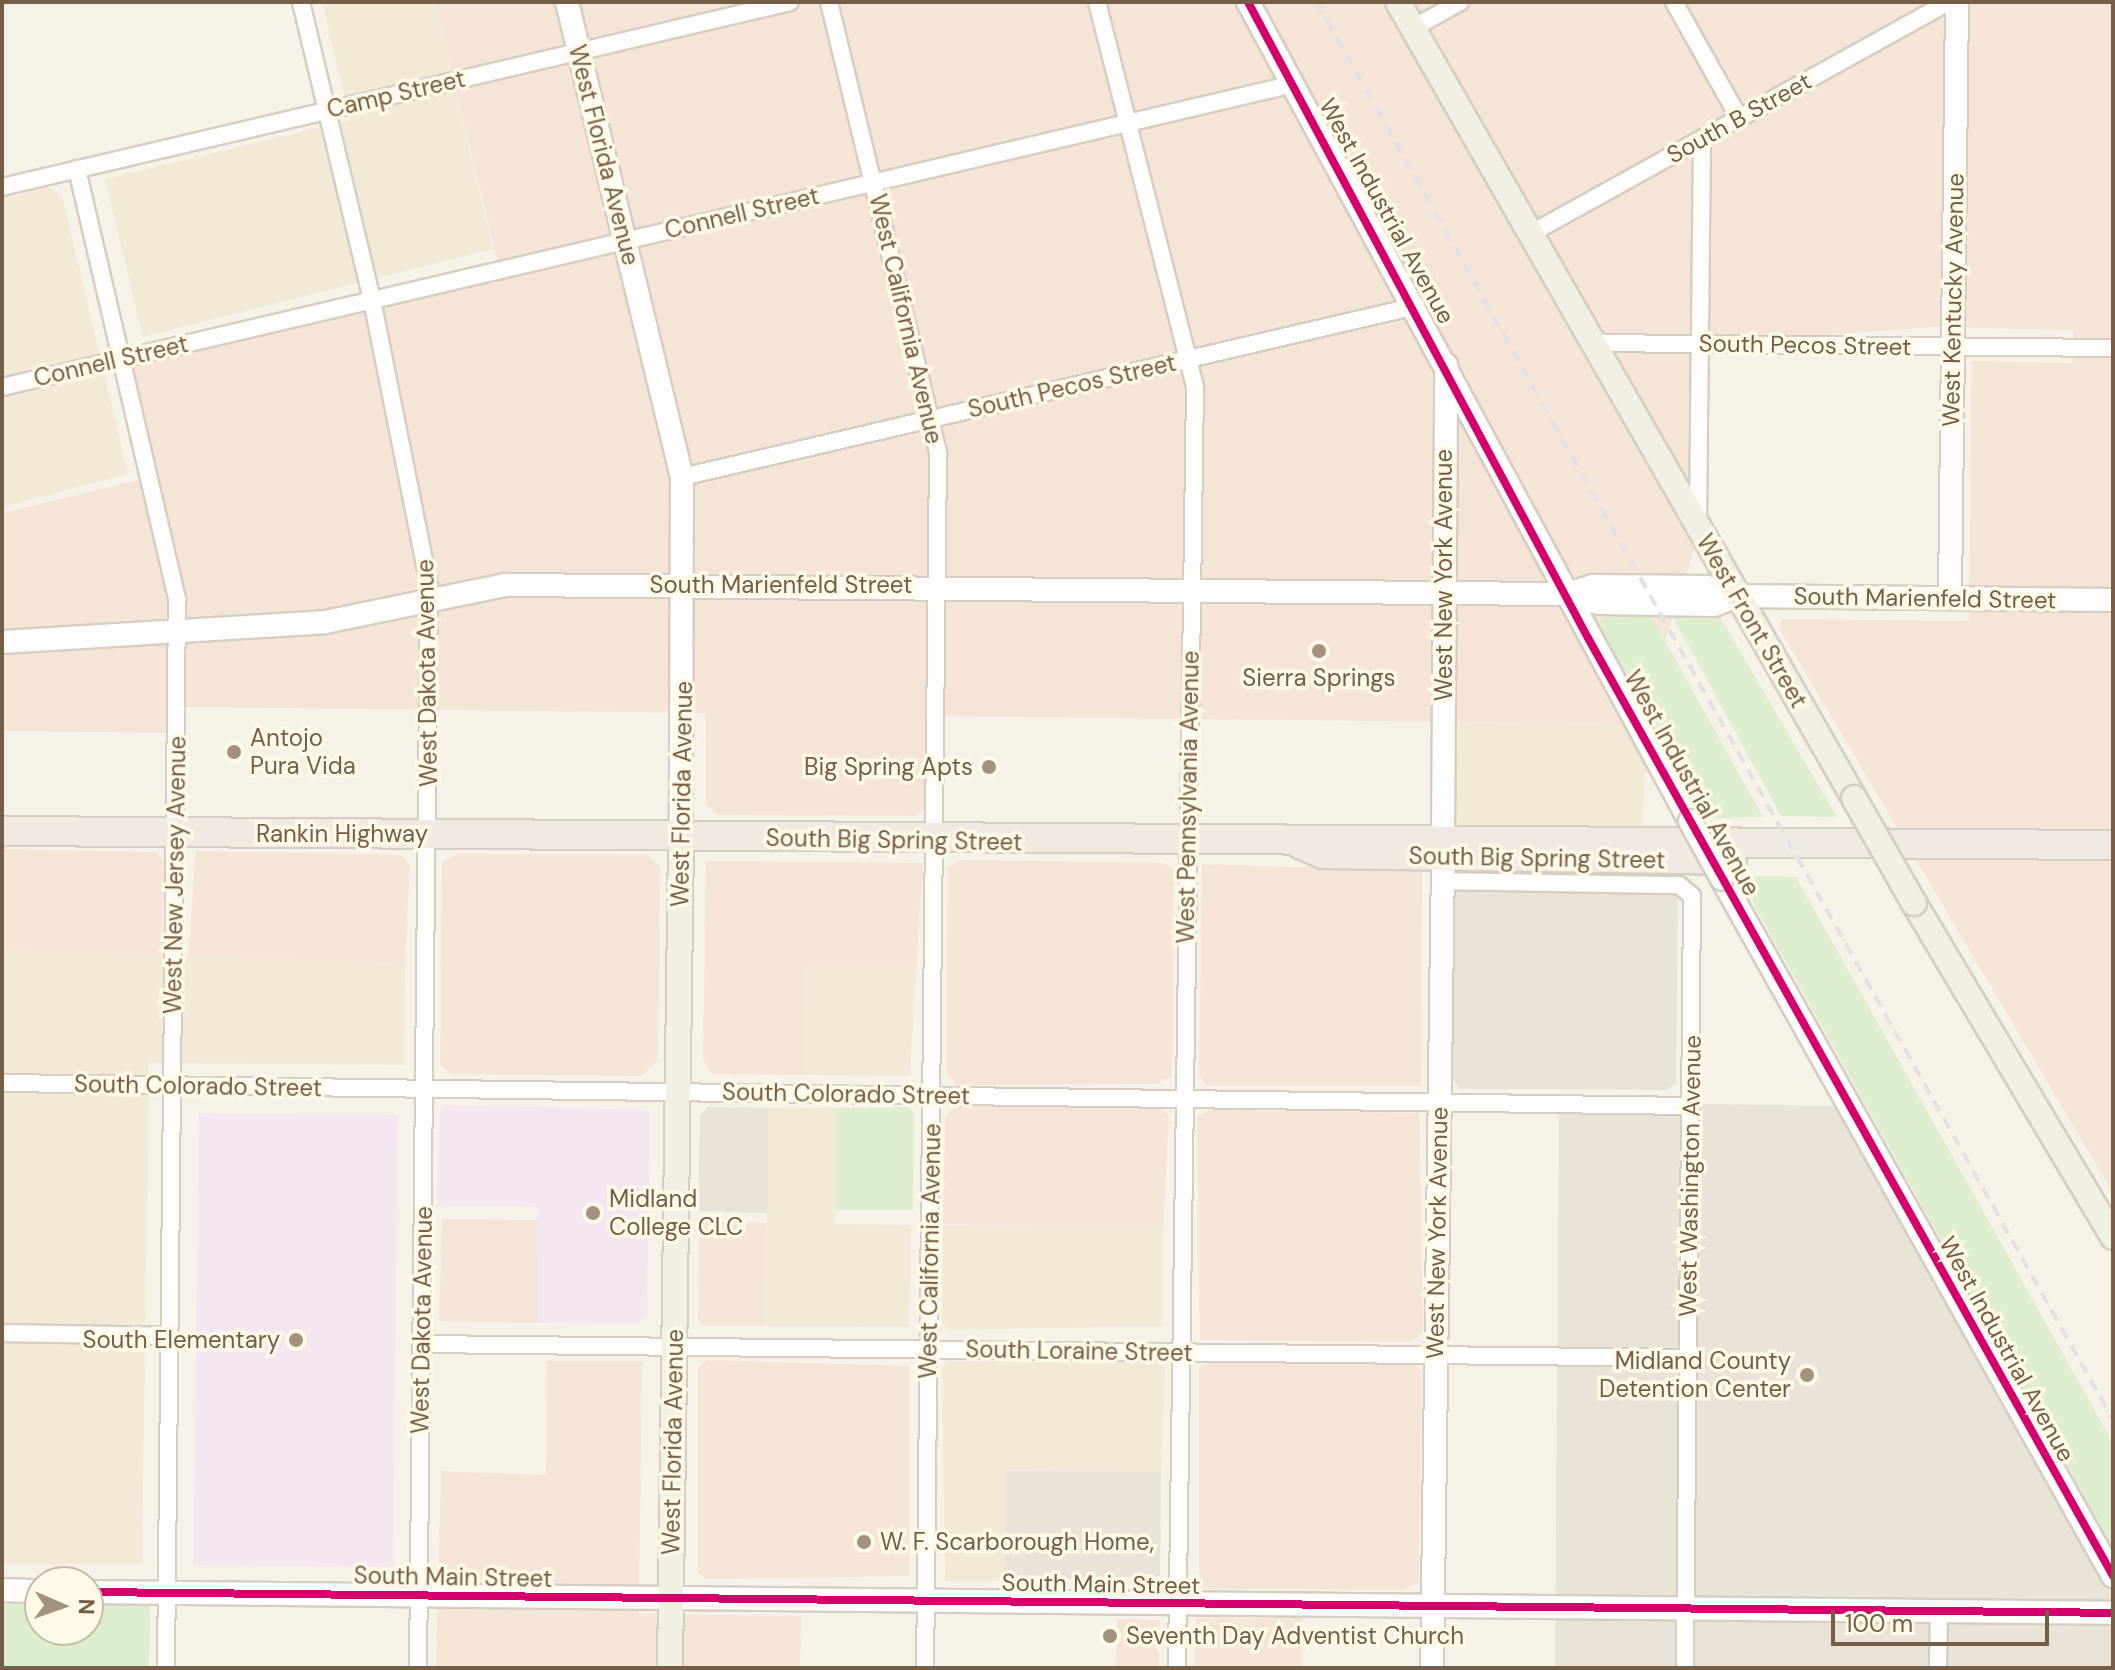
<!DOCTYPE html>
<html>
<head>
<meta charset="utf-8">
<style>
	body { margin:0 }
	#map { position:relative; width:2115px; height:1670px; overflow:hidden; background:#f7f2e7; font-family:"DM Sans",sans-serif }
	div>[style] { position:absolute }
	.residential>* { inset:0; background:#f2ead7 }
	.commercial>* { inset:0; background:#f5e5d7 }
	.industrial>* { inset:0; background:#e9e3d8 }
	.education>* { inset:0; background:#f5e7f1 }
	.green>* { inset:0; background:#deeed1 }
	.roads { filter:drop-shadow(2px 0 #d6cec2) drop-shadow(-2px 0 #d6cec2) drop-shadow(0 2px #d6cec2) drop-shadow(0 -2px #d6cec2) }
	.street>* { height:16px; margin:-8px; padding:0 8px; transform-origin:8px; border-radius:8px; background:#fefdfb }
	.secondary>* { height:22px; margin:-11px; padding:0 11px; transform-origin:11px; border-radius:11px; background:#fefdfb }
	.primary>* { height:24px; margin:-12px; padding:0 12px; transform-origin:12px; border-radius:12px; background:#f2efe3 }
	.highway>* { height:28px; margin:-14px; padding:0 14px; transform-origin:14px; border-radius:14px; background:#f1eae3 }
	.rail>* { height:4px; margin-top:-2px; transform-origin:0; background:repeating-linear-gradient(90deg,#e4e1e4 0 12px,transparent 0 20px) }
	.bridges { filter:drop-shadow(2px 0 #d5cdc0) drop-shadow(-2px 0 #d5cdc0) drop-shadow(0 2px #d5cdc0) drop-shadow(0 -2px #d5cdc0) }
	.secondary-bridge>* { height:22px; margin:-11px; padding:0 11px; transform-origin:11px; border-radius:11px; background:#fefdfb }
	.primary-bridge>* { height:24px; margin:-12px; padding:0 12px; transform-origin:12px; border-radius:12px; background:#f2efe3 }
	.cycleway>* { height:8px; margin:-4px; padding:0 4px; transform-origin:4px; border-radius:4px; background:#d6006c }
	.dots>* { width:22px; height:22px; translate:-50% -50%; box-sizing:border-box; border:4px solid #fff9e7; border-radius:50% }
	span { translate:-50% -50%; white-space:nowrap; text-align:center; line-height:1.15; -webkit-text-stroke:7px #fff9e7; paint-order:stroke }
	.street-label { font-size:24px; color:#745e47 }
	.poi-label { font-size:24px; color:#745e47 }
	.left { translate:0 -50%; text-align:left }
	.right { translate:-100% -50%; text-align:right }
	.frame { position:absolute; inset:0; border:4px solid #745e47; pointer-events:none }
	.north { position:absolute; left:24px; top:1566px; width:80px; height:80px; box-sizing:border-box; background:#fff9e7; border:2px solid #c7bba7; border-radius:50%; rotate:92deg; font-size:22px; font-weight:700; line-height:32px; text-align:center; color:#745e47 }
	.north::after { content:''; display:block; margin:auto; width:28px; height:36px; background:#a2927f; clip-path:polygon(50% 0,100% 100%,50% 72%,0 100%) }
	.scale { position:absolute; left:1831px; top:1610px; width:218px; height:36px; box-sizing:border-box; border:4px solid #745e47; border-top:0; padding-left:10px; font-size:24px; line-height:28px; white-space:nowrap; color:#745e47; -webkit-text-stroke:6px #fff9e7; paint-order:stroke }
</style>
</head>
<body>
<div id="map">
	<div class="residential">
		<div style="clip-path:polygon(322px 2px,435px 2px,493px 249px,143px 337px,105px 179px,350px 120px)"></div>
		<div style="clip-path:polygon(48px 187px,62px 195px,128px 474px,2px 507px,2px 199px)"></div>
		<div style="clip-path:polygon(1444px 722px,1639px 724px,1667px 773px,1644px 773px,1642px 860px,1443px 858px)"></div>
		<div style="clip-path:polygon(2px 951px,405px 963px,404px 1065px,149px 1063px,142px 1564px,2px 1564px)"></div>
		<div style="clip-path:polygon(805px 967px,916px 968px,910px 1076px,804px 1075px)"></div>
		<div style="clip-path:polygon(768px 1108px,835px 1108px,835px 1224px,911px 1225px,909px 1327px,765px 1326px)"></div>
		<div style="clip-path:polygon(943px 1225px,1163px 1226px,1163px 1326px,949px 1330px,942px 1324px)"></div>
		<div style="clip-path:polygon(949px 1361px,1158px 1361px,1165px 1368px,1161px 1472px,1005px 1471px,1005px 1581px,945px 1581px,942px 1367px)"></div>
	</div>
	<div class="commercial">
		<div style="clip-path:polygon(435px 2px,2113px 2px,2113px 1193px,1779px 628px,1782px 619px,1969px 621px,1972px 361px,2073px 363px,2074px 330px,1934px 327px,1700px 344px,1698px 536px,1639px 724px,925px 716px,924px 810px,916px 816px,717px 815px,706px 804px,706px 713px,180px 707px,180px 733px,2px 731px,2px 513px,143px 479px,116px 362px,501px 276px)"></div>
		<div style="clip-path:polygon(2px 849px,155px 852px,164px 860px,162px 956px,2px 951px)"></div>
		<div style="clip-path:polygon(196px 851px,401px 855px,410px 865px,405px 963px,188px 957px)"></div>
		<div style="clip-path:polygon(456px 854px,648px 855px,660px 867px,658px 1061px,641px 1076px,450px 1074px,440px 1064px,442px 863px)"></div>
		<div style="clip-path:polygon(959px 860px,1164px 863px,1174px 870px,1172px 1076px,1156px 1084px,956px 1085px,947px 1072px,948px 868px)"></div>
		<div style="clip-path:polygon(706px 861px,923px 863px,916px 968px,806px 967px,804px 1075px,712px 1074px,703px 1060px)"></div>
		<div style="clip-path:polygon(1202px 864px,1422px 871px,1421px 1086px,1206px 1086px,1199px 1074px)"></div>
		<div style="clip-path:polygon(954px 1106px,1159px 1108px,1169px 1115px,1163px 1226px,943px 1224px,945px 1117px)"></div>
		<div style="clip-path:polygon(1209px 1110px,1419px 1113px,1423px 1333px,1411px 1342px,1200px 1340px,1197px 1116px)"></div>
		<div style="clip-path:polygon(442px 1219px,538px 1220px,537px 1323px,439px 1321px)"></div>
		<div style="clip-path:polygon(700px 1221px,766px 1223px,765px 1326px,704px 1326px,698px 1319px)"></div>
		<div style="clip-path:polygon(707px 1360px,909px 1366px,909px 1576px,706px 1579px,698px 1573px,698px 1368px)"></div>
		<div style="clip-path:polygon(547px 1361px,642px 1361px,639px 1614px,801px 1616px,800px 1668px,436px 1668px,441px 1471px,546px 1475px)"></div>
		<div style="clip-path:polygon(1209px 1363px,1414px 1363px,1422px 1371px,1419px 1582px,1402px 1590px,1199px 1589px,1199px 1368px)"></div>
		<div style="clip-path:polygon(1196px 1618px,1302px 1618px,1301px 1668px,1195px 1668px)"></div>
		<div style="clip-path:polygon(1117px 1619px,1160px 1620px,1159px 1668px,1116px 1668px)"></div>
	</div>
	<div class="industrial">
		<div style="clip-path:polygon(1454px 889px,1678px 892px,1676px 1084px,1666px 1090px,1459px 1089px,1451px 1075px)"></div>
		<div style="clip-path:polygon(1559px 1102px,1853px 1106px,2113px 1574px,2113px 1668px,1555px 1668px)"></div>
		<div style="clip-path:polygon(708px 1107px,768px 1108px,767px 1213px,698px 1211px,700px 1116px)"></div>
		<div style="clip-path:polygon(1005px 1471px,1161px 1472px,1160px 1576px,1005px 1581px)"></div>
	</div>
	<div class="education">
		<div style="clip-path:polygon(446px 1105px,650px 1110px,647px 1314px,638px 1324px,537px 1323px,538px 1207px,438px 1206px,440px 1111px)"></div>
		<div style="clip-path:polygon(199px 1113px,398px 1115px,393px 1568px,193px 1565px)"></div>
	</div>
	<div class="green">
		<div style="clip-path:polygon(1648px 610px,1763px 817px,1707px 818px,1598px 625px,1609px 611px)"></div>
		<div style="clip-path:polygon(1669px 610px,1719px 615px,1837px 817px,1781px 816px)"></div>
		<div style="clip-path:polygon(1738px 876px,1796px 877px,2113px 1443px,2113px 1548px)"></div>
		<div style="clip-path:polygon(908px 1107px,914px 1113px,913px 1210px,835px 1210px,835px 1108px)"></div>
		<div style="clip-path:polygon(2px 1604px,40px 1604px,40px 1630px,88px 1630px,88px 1605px,150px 1606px,149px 1668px,2px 1668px)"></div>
	</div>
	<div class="roads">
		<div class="street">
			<div style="left:301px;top:2px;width:306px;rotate:76.6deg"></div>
			<div style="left:372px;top:300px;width:291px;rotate:78.7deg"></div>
			<div style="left:429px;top:585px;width:1083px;rotate:90.58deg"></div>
			<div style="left:829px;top:2px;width:465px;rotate:76.4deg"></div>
			<div style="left:938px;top:454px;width:1214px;rotate:90.61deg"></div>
			<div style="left:1097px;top:2px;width:397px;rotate:75.7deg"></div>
			<div style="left:1195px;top:387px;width:1281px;rotate:90.81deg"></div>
			<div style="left:1674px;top:2px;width:133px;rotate:60.7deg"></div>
			<div style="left:1413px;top:28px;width:54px;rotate:-29deg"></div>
			<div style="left:77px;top:169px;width:442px;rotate:76.9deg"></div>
			<div style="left:177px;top:600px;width:1068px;rotate:90.59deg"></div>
			<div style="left:2px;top:187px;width:809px;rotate:-13.21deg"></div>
			<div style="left:1530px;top:234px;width:478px;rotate:-29deg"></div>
			<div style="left:1593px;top:343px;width:520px;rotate:0.55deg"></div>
			<div style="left:2px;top:387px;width:1327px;rotate:-13.2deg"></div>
			<div style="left:682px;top:477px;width:754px;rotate:-13.11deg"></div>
			<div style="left:1698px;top:521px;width:382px;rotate:-89.4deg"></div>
			<div style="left:1441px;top:881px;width:238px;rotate:1deg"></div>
			<div style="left:1679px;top:885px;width:17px;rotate:40deg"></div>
			<div style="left:1692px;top:896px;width:772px;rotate:90.52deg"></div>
			<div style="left:2px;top:1083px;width:1688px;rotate:0.78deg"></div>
			<div style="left:2px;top:1333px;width:168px;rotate:1deg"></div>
			<div style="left:421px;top:1344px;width:1267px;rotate:0.63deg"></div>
			<div style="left:1938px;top:1668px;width:56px;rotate:-89deg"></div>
		</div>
		<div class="secondary">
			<div style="left:567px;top:2px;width:489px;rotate:76.4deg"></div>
			<div style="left:682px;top:477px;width:361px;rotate:90.2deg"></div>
			<div style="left:1248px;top:2px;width:931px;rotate:61.65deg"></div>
			<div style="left:1567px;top:594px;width:28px;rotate:-17deg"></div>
			<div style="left:1594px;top:586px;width:113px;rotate:0.5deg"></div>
			<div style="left:1707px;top:587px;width:31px;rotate:17deg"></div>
			<div style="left:1737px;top:596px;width:376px;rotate:0.6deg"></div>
			<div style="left:1950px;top:598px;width:596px;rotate:-89.33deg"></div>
			<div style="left:2px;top:642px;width:324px;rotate:-3.5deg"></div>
			<div style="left:325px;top:622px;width:184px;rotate:-11.6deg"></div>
			<div style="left:505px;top:585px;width:1060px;rotate:0.49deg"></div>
			<div style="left:1565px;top:594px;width:35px;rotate:15deg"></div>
			<div style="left:1599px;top:603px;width:115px;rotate:1deg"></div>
			<div style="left:1714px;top:605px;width:25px;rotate:-21deg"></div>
			<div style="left:1443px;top:836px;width:471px;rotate:-89.6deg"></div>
			<div style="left:1722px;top:879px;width:799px;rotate:60.71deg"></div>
			<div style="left:2px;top:1590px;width:38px;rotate:2deg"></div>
			<div style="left:88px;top:1592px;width:2025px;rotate:0.59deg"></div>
			<div style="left:1432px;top:1668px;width:810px;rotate:-89.22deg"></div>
		</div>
		<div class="primary">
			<div style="left:1398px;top:2px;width:917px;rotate:60.19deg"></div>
			<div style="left:1914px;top:903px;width:389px;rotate:59.2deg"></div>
			<div style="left:670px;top:1668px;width:830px;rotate:-89.24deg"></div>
		</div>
		<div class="highway">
			<div style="left:2px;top:831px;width:2111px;rotate:0.38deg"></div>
			<div style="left:1300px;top:844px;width:25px;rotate:23deg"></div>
			<div style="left:1323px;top:854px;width:409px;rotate:0.8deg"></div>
		</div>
	</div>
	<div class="rail">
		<div style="left:1317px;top:2px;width:1626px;rotate:60.69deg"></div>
	</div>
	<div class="bridges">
		<div class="secondary-bridge">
			<div style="left:1690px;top:821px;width:66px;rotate:61.1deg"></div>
		</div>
		<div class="primary-bridge">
			<div style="left:1854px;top:798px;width:121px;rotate:60.3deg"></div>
		</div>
	</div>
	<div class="cycleway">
		<div style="left:1248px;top:2px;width:721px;rotate:61.87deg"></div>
		<div style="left:1588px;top:638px;width:1075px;rotate:60.76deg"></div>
		<div style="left:88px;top:1592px;width:2025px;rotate:0.59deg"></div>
	</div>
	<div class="dots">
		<div style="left:1319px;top:651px;background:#a2927f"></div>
		<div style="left:234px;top:752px;background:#a2927f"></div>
		<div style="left:989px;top:767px;background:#a2927f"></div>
		<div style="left:593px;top:1213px;background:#a2927f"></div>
		<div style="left:296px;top:1340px;background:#a2927f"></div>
		<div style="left:1807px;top:1375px;background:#a2927f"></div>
		<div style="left:864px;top:1542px;background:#a2927f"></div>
		<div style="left:1110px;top:1636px;background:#a2927f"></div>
	</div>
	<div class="street-label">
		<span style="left:396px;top:94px;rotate:-13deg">Camp Street</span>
		<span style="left:1739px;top:118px;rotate:-29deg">South B Street</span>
		<span style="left:604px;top:155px;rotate:76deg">West Florida Avenue</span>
		<span style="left:1387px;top:211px;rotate:61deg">West Industrial Avenue</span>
		<span style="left:742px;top:213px;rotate:-13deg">Connell Street</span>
		<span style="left:1953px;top:300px;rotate:-89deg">West Kentucky Avenue</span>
		<span style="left:906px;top:319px;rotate:77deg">West California Avenue</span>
		<span style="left:1805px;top:345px;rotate:1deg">South Pecos Street</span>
		<span style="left:111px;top:361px;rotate:-13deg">Connell Street</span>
		<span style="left:1072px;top:386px;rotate:-13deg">South Pecos Street</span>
		<span style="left:1444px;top:575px;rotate:-90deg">West New York Avenue</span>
		<span style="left:781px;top:585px">South Marienfeld Street</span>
		<span style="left:1925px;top:598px;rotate:1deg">South Marienfeld Street</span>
		<span style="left:1752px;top:621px;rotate:60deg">West Front Street</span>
		<span style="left:427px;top:673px;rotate:-91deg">West Dakota Avenue</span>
		<span style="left:1692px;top:783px;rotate:61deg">West Industrial Avenue</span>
		<span style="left:682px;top:794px;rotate:-89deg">West Florida Avenue</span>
		<span style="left:1188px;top:797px;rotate:-89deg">West Pennsylvania Avenue</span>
		<span style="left:342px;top:834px">Rankin Highway</span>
		<span style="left:894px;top:840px;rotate:1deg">South Big Spring Street</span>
		<span style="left:1537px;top:858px;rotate:1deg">South Big Spring Street</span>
		<span style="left:175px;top:875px;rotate:-89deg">West New Jersey Avenue</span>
		<span style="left:198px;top:1086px;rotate:1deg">South Colorado Street</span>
		<span style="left:846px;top:1094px;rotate:1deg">South Colorado Street</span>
		<span style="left:1690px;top:1176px;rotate:-89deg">West Washington Avenue</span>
		<span style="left:1437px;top:1233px;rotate:-89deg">West New York Avenue</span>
		<span style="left:930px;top:1251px;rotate:-89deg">West California Avenue</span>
		<span style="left:422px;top:1320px;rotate:-89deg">West Dakota Avenue</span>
		<span style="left:2007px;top:1349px;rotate:61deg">West Industrial Avenue</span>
		<span style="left:1079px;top:1351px;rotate:1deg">South Loraine Street</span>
		<span style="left:673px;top:1442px;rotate:-89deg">West Florida Avenue</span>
		<span style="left:453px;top:1577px;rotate:1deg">South Main Street</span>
		<span style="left:1101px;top:1584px;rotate:1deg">South Main Street</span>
	</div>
	<div class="poi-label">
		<span style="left:1319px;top:678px">Sierra Springs</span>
		<span class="left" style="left:250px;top:752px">Antojo<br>Pura Vida</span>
		<span class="right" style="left:973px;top:767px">Big Spring Apts</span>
		<span class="left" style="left:609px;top:1213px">Midland<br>College CLC</span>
		<span class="right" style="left:280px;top:1340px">South Elementary</span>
		<span class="right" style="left:1791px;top:1375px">Midland County<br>Detention Center</span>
		<span class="left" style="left:880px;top:1542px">W. F. Scarborough Home,</span>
		<span class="left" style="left:1126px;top:1636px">Seventh Day Adventist Church</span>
	</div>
	<div class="frame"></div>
	<div class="north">N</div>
	<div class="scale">100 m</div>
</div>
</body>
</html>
